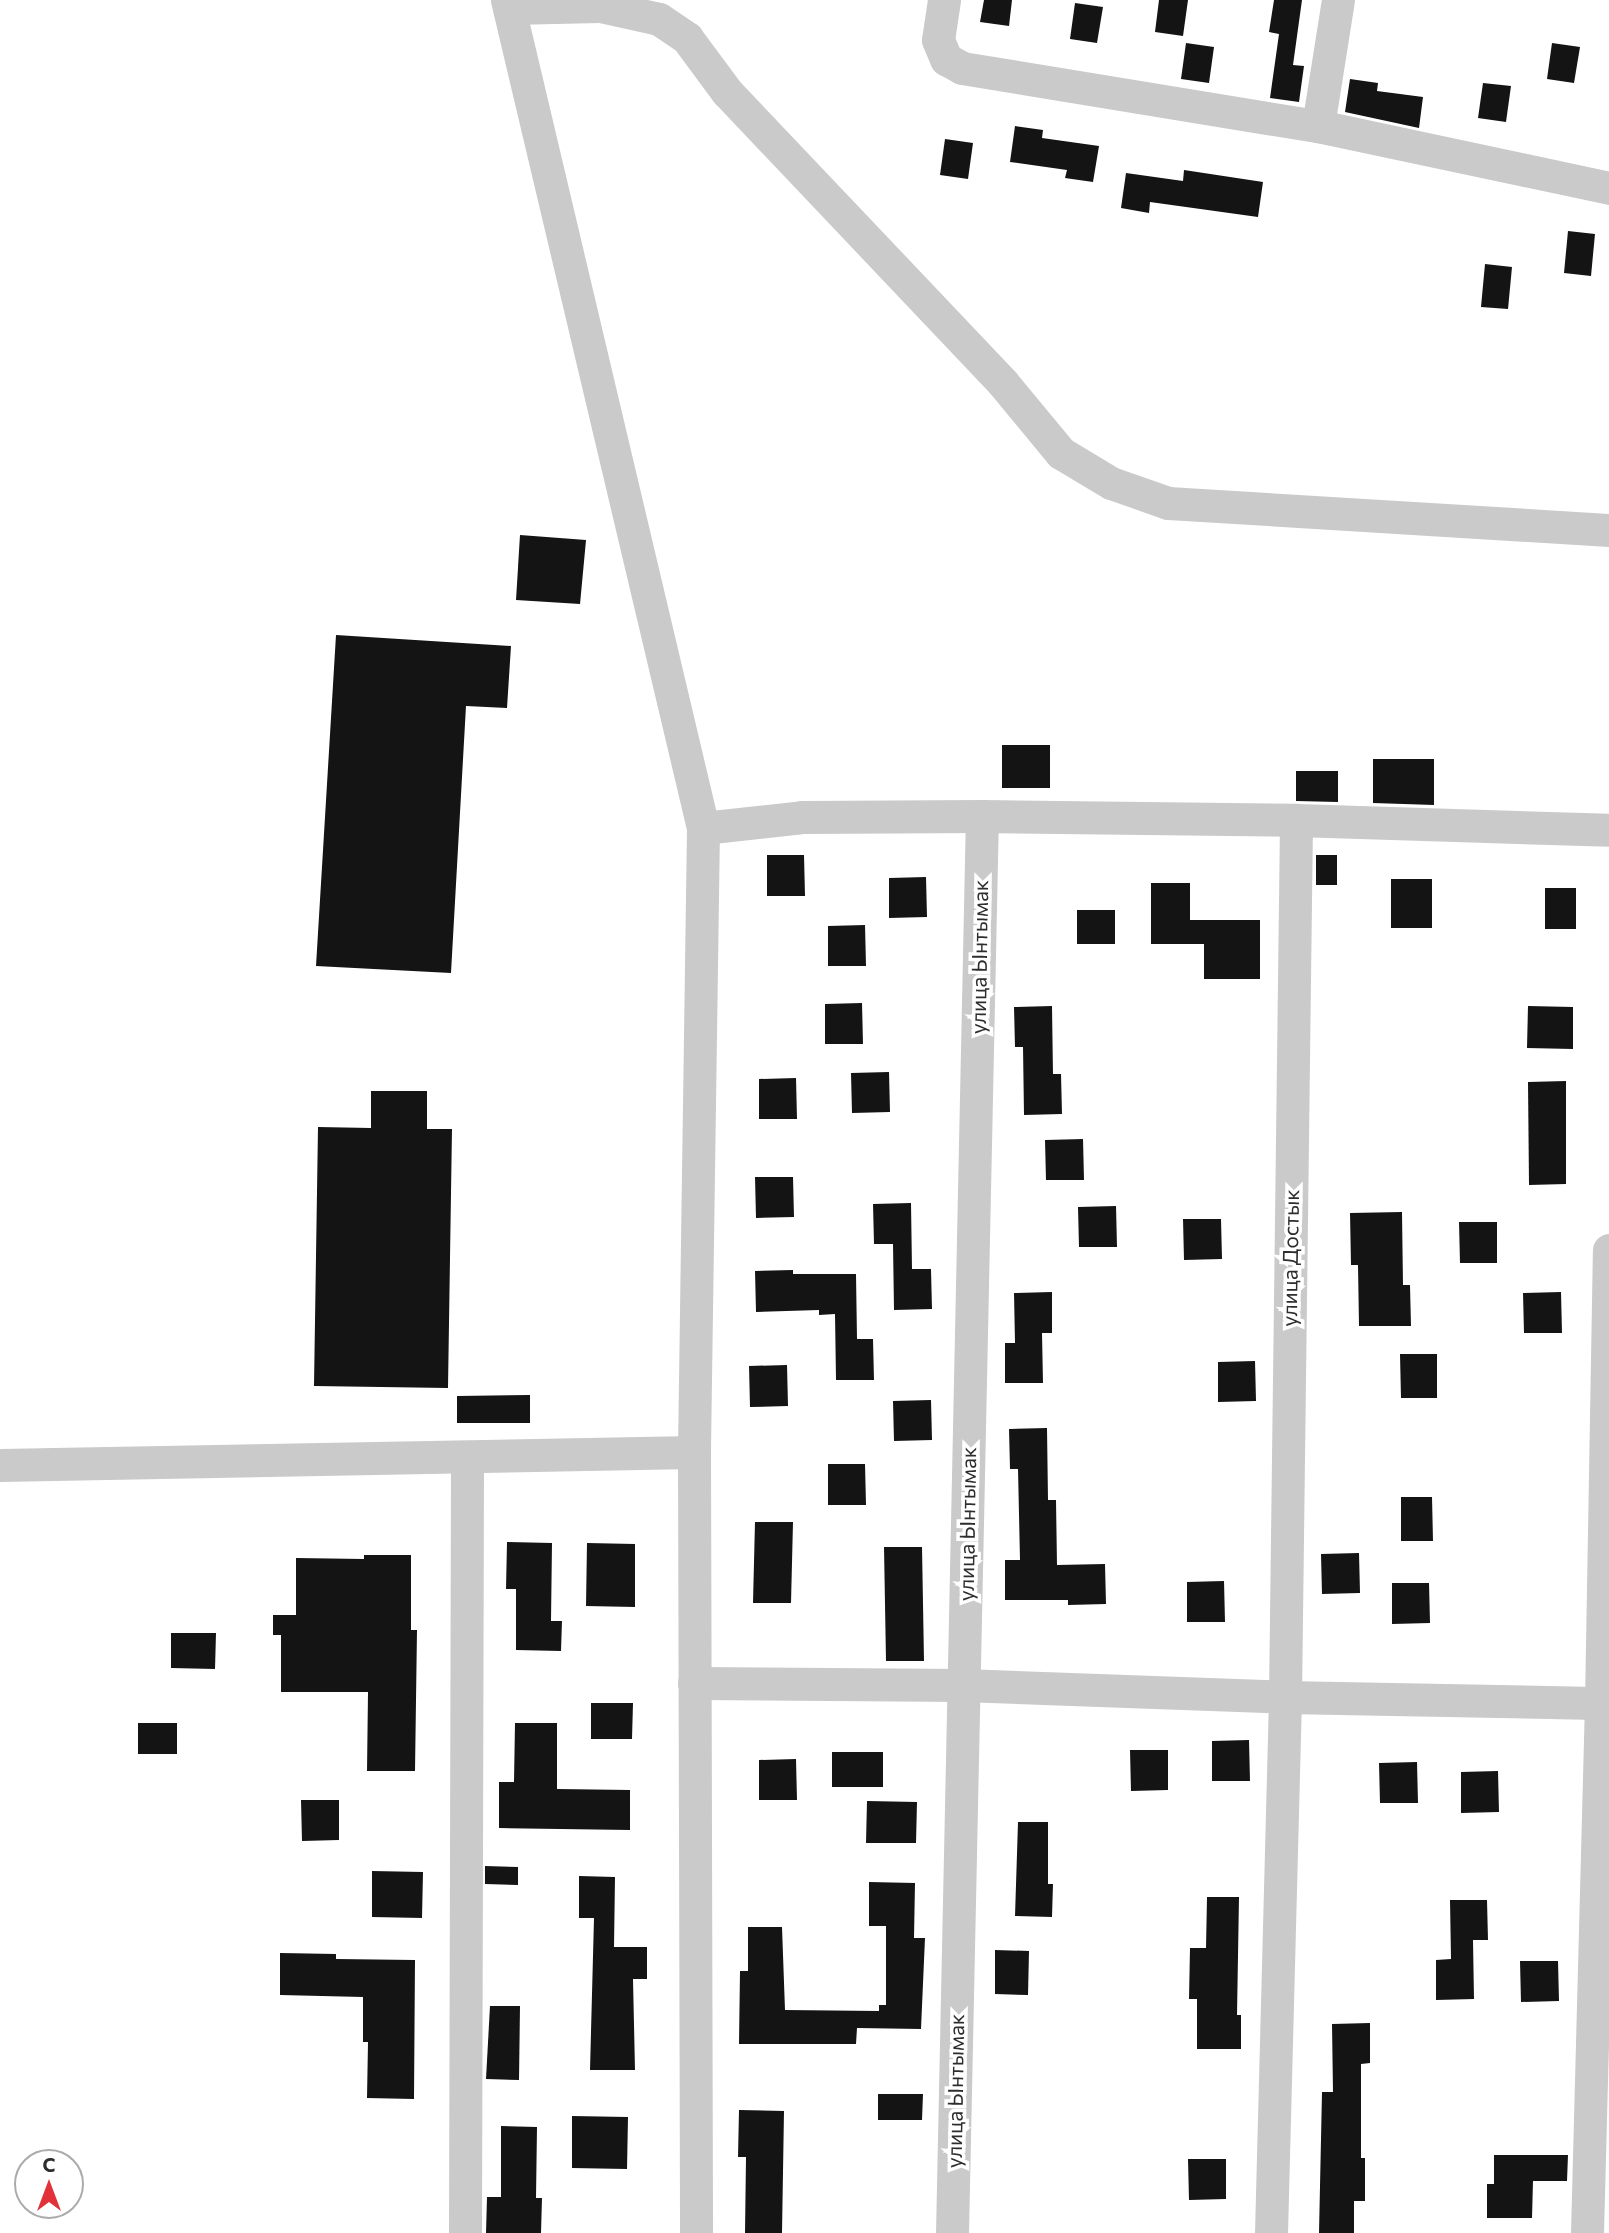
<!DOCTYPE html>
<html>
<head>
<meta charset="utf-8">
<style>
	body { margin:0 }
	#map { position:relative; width:1609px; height:2233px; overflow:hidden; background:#fff; font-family:Commissioner,sans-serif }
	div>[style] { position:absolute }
	.building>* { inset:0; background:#141414 }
	.minor>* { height:33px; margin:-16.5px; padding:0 16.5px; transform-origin:16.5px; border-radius:16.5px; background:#cacaca }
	span { translate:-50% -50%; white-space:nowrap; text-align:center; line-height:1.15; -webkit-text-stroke:7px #fff; paint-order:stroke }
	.street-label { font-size:21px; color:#2d2d2d }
	.north { position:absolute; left:14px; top:2149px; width:70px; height:70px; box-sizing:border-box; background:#fff; border:2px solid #ababab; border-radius:50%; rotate:0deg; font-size:19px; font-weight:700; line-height:28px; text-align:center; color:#2d2d2d }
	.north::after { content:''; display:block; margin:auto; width:24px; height:32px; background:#e13239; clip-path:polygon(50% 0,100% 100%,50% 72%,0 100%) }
</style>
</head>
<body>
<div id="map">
	<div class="building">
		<div style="clip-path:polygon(984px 0,1012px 0,1009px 26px,980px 22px)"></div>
		<div style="clip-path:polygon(1159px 0,1188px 0,1183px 36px,1155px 32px)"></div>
		<div style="clip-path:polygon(1274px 0,1302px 0,1293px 65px,1304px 66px,1299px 102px,1270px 98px,1279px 34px,1269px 32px)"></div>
		<div style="clip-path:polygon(1075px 3px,1103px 7px,1097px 43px,1070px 39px)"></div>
		<div style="clip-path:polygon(1186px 43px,1214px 47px,1209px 83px,1181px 79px)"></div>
		<div style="clip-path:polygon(1552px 43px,1580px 47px,1574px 83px,1547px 79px)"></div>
		<div style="clip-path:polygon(1350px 79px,1378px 83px,1377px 91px,1423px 97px,1419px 128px,1345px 112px)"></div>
		<div style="clip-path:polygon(1483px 83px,1511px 86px,1506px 122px,1478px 118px)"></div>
		<div style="clip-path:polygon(1015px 126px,1043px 130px,1042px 138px,1099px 146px,1093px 182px,1065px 178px,1067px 170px,1010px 162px)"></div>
		<div style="clip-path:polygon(945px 139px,973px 143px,968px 179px,940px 175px)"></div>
		<div style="clip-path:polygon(1184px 170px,1263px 182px,1258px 217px,1150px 202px,1149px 213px,1121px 208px,1126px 173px,1183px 181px)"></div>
		<div style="clip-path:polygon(1568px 231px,1595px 234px,1591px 276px,1564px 273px)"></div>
		<div style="clip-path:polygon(1485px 264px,1512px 267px,1508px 309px,1481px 307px)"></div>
		<div style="clip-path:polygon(520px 535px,586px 540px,580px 604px,516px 600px)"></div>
		<div style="clip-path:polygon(336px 635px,511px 646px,507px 708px,466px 706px,451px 973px,316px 966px)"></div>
		<div style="clip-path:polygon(1002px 745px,1050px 745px,1050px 788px,1002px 788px)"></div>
		<div style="clip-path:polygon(1373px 759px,1434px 759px,1434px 805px,1373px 803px)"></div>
		<div style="clip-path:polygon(1296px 771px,1338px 771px,1338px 802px,1296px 801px)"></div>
		<div style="clip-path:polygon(767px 855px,804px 855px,805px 896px,767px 896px)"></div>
		<div style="clip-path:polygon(1316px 855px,1337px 855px,1337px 885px,1316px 885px)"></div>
		<div style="clip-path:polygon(926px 877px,927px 917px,889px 918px,889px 878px)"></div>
		<div style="clip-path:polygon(1391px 879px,1432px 879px,1432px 928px,1391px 928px)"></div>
		<div style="clip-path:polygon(1151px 883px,1190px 883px,1190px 920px,1260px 920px,1260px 979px,1204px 979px,1204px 944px,1151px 944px)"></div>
		<div style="clip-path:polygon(1545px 888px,1576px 888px,1576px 929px,1545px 929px)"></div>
		<div style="clip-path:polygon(1077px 910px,1115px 910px,1115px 944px,1077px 944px)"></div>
		<div style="clip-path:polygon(865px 925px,866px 966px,828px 966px,828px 926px)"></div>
		<div style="clip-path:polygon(862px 1003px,863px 1044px,825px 1044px,825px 1004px)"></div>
		<div style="clip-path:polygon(1052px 1006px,1053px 1074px,1061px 1074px,1062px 1114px,1024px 1115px,1023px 1047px,1015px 1047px,1014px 1007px)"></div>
		<div style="clip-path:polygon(1528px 1006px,1573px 1007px,1573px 1049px,1527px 1048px)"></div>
		<div style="clip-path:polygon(889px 1072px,890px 1112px,852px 1113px,851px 1073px)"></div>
		<div style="clip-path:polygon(796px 1078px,797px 1119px,759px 1119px,759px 1079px)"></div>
		<div style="clip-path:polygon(1566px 1081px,1566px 1184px,1529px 1185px,1528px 1082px)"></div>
		<div style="clip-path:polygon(371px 1091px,427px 1091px,427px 1129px,452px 1129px,448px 1388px,314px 1386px,318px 1127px,371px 1128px)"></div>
		<div style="clip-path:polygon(1083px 1139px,1084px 1180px,1046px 1180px,1045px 1140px)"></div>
		<div style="clip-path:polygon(755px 1177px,793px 1177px,794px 1217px,756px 1218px)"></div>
		<div style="clip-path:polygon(911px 1203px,912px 1269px,931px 1269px,932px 1309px,894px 1310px,893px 1244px,874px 1244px,873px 1204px)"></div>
		<div style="clip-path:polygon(1116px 1206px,1117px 1247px,1079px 1247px,1078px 1207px)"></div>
		<div style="clip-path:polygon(1402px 1212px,1403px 1285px,1410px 1285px,1411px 1326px,1359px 1326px,1358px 1265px,1351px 1265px,1350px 1213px)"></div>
		<div style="clip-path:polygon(1183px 1219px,1221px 1219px,1222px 1259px,1184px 1260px)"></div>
		<div style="clip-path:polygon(1459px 1222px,1497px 1222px,1497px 1263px,1460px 1263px)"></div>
		<div style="clip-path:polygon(793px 1270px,793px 1274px,856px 1274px,857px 1339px,873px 1339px,874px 1380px,836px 1380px,835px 1314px,819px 1315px,819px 1310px,756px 1312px,755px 1271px)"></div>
		<div style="clip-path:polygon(1052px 1292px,1052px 1333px,1042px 1333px,1043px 1383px,1005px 1383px,1005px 1343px,1015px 1343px,1014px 1293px)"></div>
		<div style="clip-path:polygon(1561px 1292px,1562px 1333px,1524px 1333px,1523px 1293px)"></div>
		<div style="clip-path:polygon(1400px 1354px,1437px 1354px,1437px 1398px,1401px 1398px)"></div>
		<div style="clip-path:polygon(1255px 1361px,1256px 1401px,1218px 1402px,1218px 1362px)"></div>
		<div style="clip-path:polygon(787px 1365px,788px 1406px,750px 1407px,749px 1366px)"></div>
		<div style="clip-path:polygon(530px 1395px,530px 1423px,457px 1423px,457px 1396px)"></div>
		<div style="clip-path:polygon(931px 1400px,932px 1440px,894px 1441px,893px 1401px)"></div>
		<div style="clip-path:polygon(1047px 1428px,1048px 1500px,1056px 1500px,1057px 1565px,1105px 1564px,1106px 1604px,1068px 1605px,1068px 1600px,1005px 1600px,1005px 1560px,1020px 1560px,1018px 1469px,1010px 1469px,1009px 1429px)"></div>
		<div style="clip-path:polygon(828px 1464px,865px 1464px,866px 1505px,828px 1505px)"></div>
		<div style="clip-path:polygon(1401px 1497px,1432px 1497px,1433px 1541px,1401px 1541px)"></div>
		<div style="clip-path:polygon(755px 1522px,793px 1522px,791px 1603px,753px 1603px)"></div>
		<div style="clip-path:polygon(507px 1542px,552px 1543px,551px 1621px,562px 1621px,561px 1651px,516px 1650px,516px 1589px,506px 1589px)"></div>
		<div style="clip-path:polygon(587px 1543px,635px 1544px,635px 1607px,586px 1606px)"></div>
		<div style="clip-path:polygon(884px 1547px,922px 1547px,924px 1661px,886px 1661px)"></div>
		<div style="clip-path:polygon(1359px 1553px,1360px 1593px,1322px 1594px,1321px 1554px)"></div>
		<div style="clip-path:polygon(364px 1555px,411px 1555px,411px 1630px,417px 1630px,415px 1771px,367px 1771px,368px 1692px,281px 1692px,281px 1635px,273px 1635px,273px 1615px,296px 1615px,296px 1558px,364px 1559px)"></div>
		<div style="clip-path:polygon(1224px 1581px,1225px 1622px,1187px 1622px,1187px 1582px)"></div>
		<div style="clip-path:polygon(1392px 1583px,1429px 1583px,1430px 1623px,1392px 1624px)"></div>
		<div style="clip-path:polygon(171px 1633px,216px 1633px,215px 1669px,171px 1668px)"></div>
		<div style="clip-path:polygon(591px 1703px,633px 1703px,632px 1739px,591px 1739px)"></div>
		<div style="clip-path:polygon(138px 1723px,177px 1723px,177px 1754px,138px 1754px)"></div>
		<div style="clip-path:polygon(515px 1723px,557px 1723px,557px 1789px,630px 1790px,630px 1830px,499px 1828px,499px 1782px,514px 1782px)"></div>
		<div style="clip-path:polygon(1249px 1740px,1250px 1781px,1212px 1781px,1212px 1741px)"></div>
		<div style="clip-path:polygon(1130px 1750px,1168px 1750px,1168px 1790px,1131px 1791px)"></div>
		<div style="clip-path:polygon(832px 1752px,883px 1752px,883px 1787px,832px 1787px)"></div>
		<div style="clip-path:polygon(796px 1759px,797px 1800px,759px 1800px,759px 1760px)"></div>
		<div style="clip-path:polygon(1417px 1762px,1418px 1803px,1380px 1803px,1379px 1763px)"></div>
		<div style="clip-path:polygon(1498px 1771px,1499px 1812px,1461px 1813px,1461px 1772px)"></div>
		<div style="clip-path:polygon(301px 1800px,339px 1800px,339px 1840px,302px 1841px)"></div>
		<div style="clip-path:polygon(867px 1801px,917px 1802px,916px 1843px,866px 1843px)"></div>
		<div style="clip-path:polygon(1018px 1822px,1048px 1822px,1048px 1884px,1053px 1884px,1052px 1917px,1015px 1916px)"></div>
		<div style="clip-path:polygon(485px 1866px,518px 1867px,518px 1885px,485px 1884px)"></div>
		<div style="clip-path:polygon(372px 1871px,423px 1872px,422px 1918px,372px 1917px)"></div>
		<div style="clip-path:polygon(579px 1876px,615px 1877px,614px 1947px,647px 1947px,647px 1979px,633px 1979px,635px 2070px,590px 2070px,594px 1918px,579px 1918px)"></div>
		<div style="clip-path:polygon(869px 1882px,915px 1883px,914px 1938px,925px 1938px,921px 2029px,857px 2028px,856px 2044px,739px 2044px,740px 1971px,748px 1971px,748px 1927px,782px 1927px,785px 2010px,879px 2011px,879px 2005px,886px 2005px,886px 1926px,869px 1926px)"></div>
		<div style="clip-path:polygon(1207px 1897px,1239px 1897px,1237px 2015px,1241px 2015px,1241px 2049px,1197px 2049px,1197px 1999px,1189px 1999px,1190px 1948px,1206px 1948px)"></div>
		<div style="clip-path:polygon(1450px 1900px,1487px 1900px,1488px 1940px,1473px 1940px,1474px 1999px,1436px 2000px,1436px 1960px,1451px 1959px)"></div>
		<div style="clip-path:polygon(995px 1950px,1029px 1951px,1028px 1995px,995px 1994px)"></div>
		<div style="clip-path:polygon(280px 1953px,336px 1954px,336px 1959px,415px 1960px,414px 2099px,367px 2098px,368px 2042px,363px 2042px,363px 1997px,280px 1995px)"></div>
		<div style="clip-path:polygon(1520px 1961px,1558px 1961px,1559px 2001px,1521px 2002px)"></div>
		<div style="clip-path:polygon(490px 2006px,520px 2006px,519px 2080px,486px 2079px)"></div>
		<div style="clip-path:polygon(1370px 2023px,1370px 2063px,1361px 2064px,1361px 2158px,1365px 2158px,1365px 2201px,1354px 2201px,1354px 2233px,1319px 2233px,1322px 2092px,1333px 2092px,1332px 2024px)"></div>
		<div style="clip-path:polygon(878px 2094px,923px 2094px,922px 2120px,878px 2120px)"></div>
		<div style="clip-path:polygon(739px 2110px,784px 2111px,782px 2233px,745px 2233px,746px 2157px,738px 2157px)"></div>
		<div style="clip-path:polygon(572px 2116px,628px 2117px,627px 2169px,572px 2168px)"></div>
		<div style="clip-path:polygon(501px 2126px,537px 2127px,536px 2198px,542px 2198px,541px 2233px,486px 2233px,487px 2197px,501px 2197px)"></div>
		<div style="clip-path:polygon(1494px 2155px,1568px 2155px,1567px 2181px,1533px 2181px,1532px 2218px,1487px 2218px,1487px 2184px,1494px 2184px)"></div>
		<div style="clip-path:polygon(1188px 2159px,1226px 2159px,1226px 2199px,1189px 2200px)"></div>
	</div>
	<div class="minor">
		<div style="left:507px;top:0;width:851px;rotate:76.68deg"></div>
		<div style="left:703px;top:828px;width:624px;rotate:90.83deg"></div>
		<div style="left:694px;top:1452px;width:781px;rotate:89.85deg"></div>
		<div style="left:944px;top:0;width:40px;rotate:98.5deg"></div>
		<div style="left:938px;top:40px;width:21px;rotate:67deg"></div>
		<div style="left:946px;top:59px;width:18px;rotate:29deg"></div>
		<div style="left:962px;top:68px;width:361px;rotate:9.3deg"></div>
		<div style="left:1318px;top:126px;width:298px;rotate:12deg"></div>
		<div style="left:509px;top:8px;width:91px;rotate:-1.3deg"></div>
		<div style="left:600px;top:6px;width:60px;rotate:12.4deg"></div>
		<div style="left:659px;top:19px;width:34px;rotate:34deg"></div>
		<div style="left:687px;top:38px;width:67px;rotate:53.5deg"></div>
		<div style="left:727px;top:92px;width:401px;rotate:46.5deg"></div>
		<div style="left:1003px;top:383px;width:91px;rotate:50.4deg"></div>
		<div style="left:1061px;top:453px;width:58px;rotate:31deg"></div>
		<div style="left:1111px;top:483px;width:60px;rotate:19.3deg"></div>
		<div style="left:1168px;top:503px;width:442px;rotate:3.5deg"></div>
		<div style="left:1318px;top:126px;width:128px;rotate:-81deg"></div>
		<div style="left:703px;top:828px;width:100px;rotate:-6.3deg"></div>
		<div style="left:802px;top:817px;width:180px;rotate:-0.3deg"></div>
		<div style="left:982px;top:816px;width:314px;rotate:0.7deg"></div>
		<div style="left:1296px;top:820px;width:313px;rotate:1.8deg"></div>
		<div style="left:0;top:1465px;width:694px;rotate:-1.07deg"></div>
		<div style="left:694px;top:1683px;width:269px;rotate:0.4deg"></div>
		<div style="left:963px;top:1685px;width:322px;rotate:2.1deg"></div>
		<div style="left:1285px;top:1697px;width:324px;rotate:1.1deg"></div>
		<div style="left:465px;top:2233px;width:775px;rotate:-89.85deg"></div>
		<div style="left:952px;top:2233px;width:1417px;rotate:-88.79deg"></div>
		<div style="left:1271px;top:2233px;width:536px;rotate:-88.5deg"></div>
		<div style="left:1285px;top:1697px;width:877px;rotate:-89.28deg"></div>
		<div style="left:1587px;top:2233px;width:530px;rotate:-88.49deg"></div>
		<div style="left:1601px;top:1703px;width:453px;rotate:-89deg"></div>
	</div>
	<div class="street-label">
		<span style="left:979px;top:957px;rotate:-89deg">улица Ынтымак</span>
		<span style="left:1290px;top:1258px;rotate:-89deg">улица Достык</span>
		<span style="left:967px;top:1524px;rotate:-89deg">улица Ынтымак</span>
		<span style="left:955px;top:2091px;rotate:-89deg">улица Ынтымак</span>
	</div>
	<div class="north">С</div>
</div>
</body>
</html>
